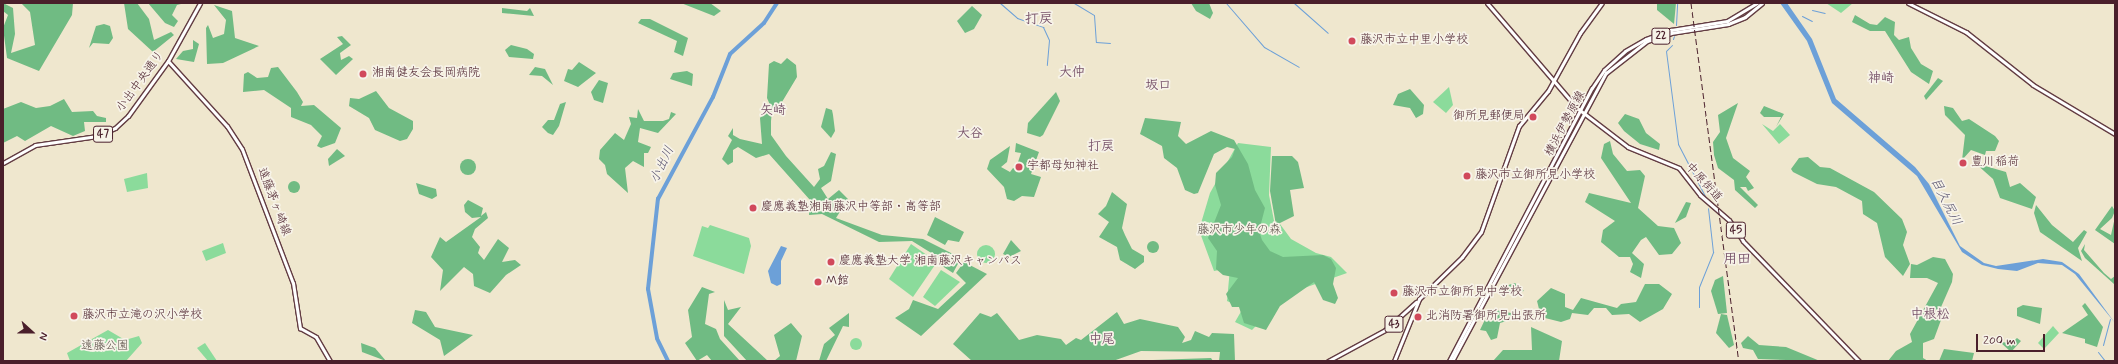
<!DOCTYPE html>
<html>
<head>
<meta charset="utf-8">
<style>
	body { margin:0 }
	#map { position:relative; width:2118px; height:364px; overflow:hidden; background:#efe7ce; font-family:Mynerve,"Klee One",sans-serif }
	div>[style] { position:absolute }
	.green>* { inset:0; background:#8bdb9b }
	.round { border-radius:50% }
	.forest>* { inset:0; background:#70bb83 }
	.water>* { inset:0; background:#6ca0d8 }
	.stream>* { height:1px; margin:-0.5px; padding:0 0.5px; transform-origin:0.5px; border-radius:0.5px; background:#6ca0d8 }
	.river>* { height:4px; margin:-2px; padding:0 2px; transform-origin:2px; border-radius:2px; background:#6ca0d8 }
	.roads { filter:drop-shadow(1px 0 #633d43) drop-shadow(-1px 0 #633d43) drop-shadow(0 1px #633d43) drop-shadow(0 -1px #633d43) }
	.secondary>* { height:3px; margin:-1.5px; padding:0 1.5px; transform-origin:1.5px; border-radius:1.5px; background:#fff }
	.primary>* { height:3px; margin:-1.5px; padding:0 1.5px; transform-origin:1.5px; border-radius:1.5px; background:#fff }
	.rail>* { height:1px; margin-top:-0.5px; transform-origin:0; background:repeating-linear-gradient(90deg,#4a1f2b 0 6px,transparent 0 9px) }
	.dots>* { width:11px; height:11px; translate:-50% -50%; box-sizing:border-box; border:2px solid #f7f3e8; border-radius:50% }
	span { translate:-50% -50%; white-space:nowrap; text-align:center; line-height:1.15; -webkit-text-stroke:3.5px #f7f3e8; paint-order:stroke }
	.shield-label span { padding:1px 3px; background:#f7f3e8; border:1px solid; border-radius:3px; -webkit-text-stroke-width:0 }
	.shield-label { font-size:11px; color:#4a1f2b; font-weight:700 }
	.poi-label { font-size:12px; color:#4a1f2b }
	.left { translate:0 -50%; text-align:left }
	.right { translate:-100% -50%; text-align:right }
	.street-label { font-size:12px; color:#4a1f2b }
	.park-label { font-size:12px; color:#5a4e47 }
	.neighbourhood-label { font-size:13px; color:#78536a; font-weight:700 }
	.water-label { font-size:13px; color:#585370; font-style:italic }
	.quarter-label { font-size:14px; color:#78536a; font-weight:700 }
	.frame { position:absolute; inset:0; border:4px solid #4a1f2b; pointer-events:none }
	.north { position:absolute; left:12px; top:312px; width:40px; height:40px; -webkit-text-stroke:3px #f7f3e8; paint-order:stroke; rotate:111deg; font-size:11px; font-weight:700; line-height:16px; text-align:center; color:#4a1f2b }
	.north::after { content:''; display:block; margin:auto; width:14px; height:18px; background:#4a1f2b; clip-path:polygon(50% 0,100% 100%,50% 72%,0 100%) }
	.scale { position:absolute; left:1976px; top:334px; width:69px; height:18px; box-sizing:border-box; border:2px solid #4a1f2b; border-top:0; padding-left:5px; font-size:12px; line-height:14px; white-space:nowrap; color:#4a1f2b; -webkit-text-stroke:3px #f7f3e8; paint-order:stroke }
</style>
</head>
<body>
<div id="map">
	<div class="green">
		<div style="clip-path:polygon(1826px 3px,1853px 3px,1841px 13px)"></div>
		<div style="clip-path:polygon(1449px 87px,1453px 105px,1446px 113px,1433px 102px)"></div>
		<div style="clip-path:polygon(1762px 124px,1773px 131px,1780px 124px,1790px 135px,1779px 144px)"></div>
		<div style="clip-path:polygon(1238px 143px,1271px 147px,1269px 195px,1275px 226px,1280px 224px,1291px 239px,1316px 253px,1331px 257px,1347px 273px,1287px 294px,1252px 330px,1235px 322px,1243px 308px,1227px 301px,1230px 268px,1214px 271px,1199px 230px,1210px 193px)"></div>
		<div style="clip-path:polygon(147px 173px,148px 188px,127px 192px,124px 179px)"></div>
		<div style="clip-path:polygon(710px 225px,749px 238px,751px 246px,744px 274px,693px 256px,702px 226px,708px 228px)"></div>
		<div style="clip-path:polygon(223px 243px,226px 253px,206px 261px,202px 251px)"></div>
		<div style="clip-path:polygon(911px 244px,937px 262px,913px 297px,889px 279px)"></div>
		<div class="round" style="left:977px;top:245px;width:18px;height:18px"></div>
		<div style="clip-path:polygon(941px 270px,960px 282px,935px 306px,923px 297px)"></div>
		<div style="clip-path:polygon(2053px 326px,2059px 333px,2044px 349px,2038px 343px)"></div>
		<div style="clip-path:polygon(108px 330px,125px 340px,139px 336px,142px 343px,126px 361px,70px 361px,67px 353px)"></div>
		<div class="round" style="left:850px;top:338px;width:12px;height:12px"></div>
		<div style="clip-path:polygon(205px 343px,217px 361px,208px 361px,197px 348px)"></div>
	</div>
	<div class="forest">
		<div style="clip-path:polygon(3px 3px,13px 8px,15px 34px,11px 53px,35px 45px,30px 12px,21px 3px,73px 3px,72px 15px,39px 71px,7px 58px,3px 28px,8px 15px,3px 11px)"></div>
		<div style="clip-path:polygon(124px 3px,137px 3px,149px 19px,154px 40px,171px 32px,174px 35px,153px 52px,128px 29px)"></div>
		<div style="clip-path:polygon(148px 3px,185px 3px,177px 5px,172px 15px,178px 21px,174px 27px,165px 23px)"></div>
		<div style="clip-path:polygon(681px 3px,710px 3px,721px 11px,714px 16px)"></div>
		<div style="clip-path:polygon(1191px 3px,1209px 3px,1213px 13px,1210px 19px,1196px 11px)"></div>
		<div style="clip-path:polygon(1657px 3px,1676px 3px,1674px 24px,1657px 10px)"></div>
		<div style="clip-path:polygon(214px 5px,232px 11px,235px 38px,259px 46px,223px 63px,207px 64px,206px 28px,208px 25px,213px 38px,224px 34px,226px 20px)"></div>
		<div style="clip-path:polygon(972px 6px,982px 15px,974px 29px,965px 33px,957px 21px)"></div>
		<div style="clip-path:polygon(502px 8px,527px 11px,530px 8px,534px 16px,502px 13px)"></div>
		<div style="clip-path:polygon(1855px 15px,1870px 24px,1877px 25px,1885px 17px,1895px 22px,1894px 35px,1899px 40px,1909px 37px,1911px 48px,1921px 64px,1933px 71px,1929px 84px,1911px 72px,1885px 31px,1870px 31px,1852px 22px)"></div>
		<div style="clip-path:polygon(641px 19px,650px 19px,688px 38px,683px 56px,674px 52px,677px 41px,638px 23px)"></div>
		<div style="clip-path:polygon(104px 24px,110px 26px,113px 38px,109px 44px,93px 43px,89px 48px,96px 26px)"></div>
		<div style="clip-path:polygon(342px 36px,351px 45px,340px 53px,341px 60px,349px 56px,353px 59px,336px 75px,320px 59px,343px 44px,337px 37px)"></div>
		<div style="clip-path:polygon(193px 40px,199px 44px,194px 62px,176px 59px,183px 51px,193px 49px)"></div>
		<div style="clip-path:polygon(511px 45px,527px 49px,534px 54px,533px 59px,509px 57px,505px 50px)"></div>
		<div style="clip-path:polygon(787px 58px,796px 65px,797px 77px,779px 107px,772px 111px,771px 121px,771px 135px,786px 156px,814px 187px,820px 179px,818px 169px,824px 166px,831px 152px,836px 154px,831px 181px,821px 188px,828px 199px,839px 190px,848px 199px,836px 218px,882px 235px,923px 239px,961px 258px,953px 273px,939px 264px,941px 259px,912px 241px,879px 242px,822px 214px,809px 215px,810px 200px,769px 154px,756px 158px,738px 147px,733px 150px,733px 162px,728px 165px,722px 159px,732px 140px,728px 136px,733px 128px,733px 135px,740px 139px,762px 144px,760px 118px,770px 105px,767px 98px,769px 64px,774px 61px,781px 64px)"></div>
		<div style="clip-path:polygon(579px 62px,596px 73px,578px 87px,564px 81px,568px 69px,572px 70px)"></div>
		<div style="clip-path:polygon(278px 67px,297px 92px,303px 102px,301px 106px,314px 105px,341px 128px,335px 143px,321px 148px,317px 146px,322px 136px,311px 125px,291px 117px,291px 108px,264px 90px,243px 92px,244px 74px,248px 72px,257px 78px,268px 77px,271px 68px)"></div>
		<div style="clip-path:polygon(535px 67px,545px 69px,553px 85px,542px 76px,529px 75px)"></div>
		<div style="clip-path:polygon(687px 71px,693px 74px,692px 86px,670px 79px,673px 73px)"></div>
		<div style="clip-path:polygon(1938px 78px,1943px 81px,1926px 100px,1924px 96px)"></div>
		<div style="clip-path:polygon(599px 80px,608px 83px,603px 103px,594px 100px,591px 92px)"></div>
		<div style="clip-path:polygon(1410px 89px,1424px 105px,1423px 114px,1416px 118px,1410px 108px,1393px 105px,1398px 94px)"></div>
		<div style="clip-path:polygon(376px 91px,389px 108px,413px 121px,413px 129px,407px 139px,400px 141px,375px 130px,369px 118px,349px 106px,350px 98px,359px 99px)"></div>
		<div style="clip-path:polygon(1056px 92px,1060px 101px,1043px 135px,1040px 137px,1027px 133px,1028px 123px)"></div>
		<div style="clip-path:polygon(64px 99px,72px 112px,93px 111px,97px 116px,106px 118px,106px 122px,84px 122px,85px 131px,73px 136px,51px 126px,25px 141px,17px 136px,3px 143px,3px 109px,21px 102px,36px 108px,50px 106px)"></div>
		<div style="clip-path:polygon(566px 102px,559px 126px,553px 135px,548px 133px,542px 127px,548px 120px,554px 120px,560px 104px)"></div>
		<div style="clip-path:polygon(1738px 103px,1726px 138px,1733px 158px,1750px 171px,1746px 177px,1754px 188px,1748px 191px,1746px 187px,1740px 187px,1758px 205px,1755px 208px,1735px 190px,1734px 180px,1718px 168px,1714px 155px,1713px 142px,1720px 132px,1718px 115px)"></div>
		<div style="clip-path:polygon(1764px 106px,1784px 114px,1776px 127px,1781px 117px,1764px 117px,1760px 113px)"></div>
		<div style="clip-path:polygon(1944px 106px,1953px 108px,1962px 121px,1969px 119px,1995px 136px,1999px 141px,1995px 151px,1986px 151px,1985px 155px,1971px 150px,1962px 160px,1965px 135px,1945px 115px)"></div>
		<div style="clip-path:polygon(826px 108px,832px 110px,833px 115px,835px 131px,831px 138px,821px 127px)"></div>
		<div style="clip-path:polygon(638px 109px,644px 121px,663px 121px,669px 119px,671px 112px,676px 114px,658px 133px,640px 128px,638px 142px,651px 147px,648px 153px,644px 153px,644px 167px,633px 161px,625px 168px,628px 193px,607px 174px,605px 165px,599px 159px,600px 150px,615px 133px,624px 140px,631px 124px,629px 117px,637px 118px)"></div>
		<div style="clip-path:polygon(1625px 114px,1639px 119px,1646px 133px,1660px 144px,1659px 150px,1640px 144px,1624px 131px,1618px 123px)"></div>
		<div style="clip-path:polygon(1145px 118px,1181px 122px,1178px 136px,1186px 144px,1211px 131px,1234px 140px,1248px 164px,1255px 190px,1265px 208px,1259px 231px,1262px 240px,1270px 251px,1283px 257px,1323px 255px,1331px 259px,1336px 268px,1333px 284px,1338px 298px,1335px 304px,1323px 300px,1314px 282px,1280px 306px,1266px 330px,1244px 323px,1239px 307px,1232px 307px,1226px 294px,1238px 278px,1223px 275px,1216px 269px,1217px 251px,1208px 238px,1221px 205px,1215px 185px,1216px 173px,1232px 157px,1235px 149px,1227px 147px,1214px 154px,1198px 193px,1194px 194px,1185px 190px,1177px 168px,1164px 158px,1162px 146px,1140px 134px)"></div>
		<div style="clip-path:polygon(1610px 141px,1613px 154px,1627px 171px,1640px 170px,1645px 176px,1638px 208px,1658px 226px,1674px 228px,1681px 243px,1672px 254px,1659px 255px,1646px 237px,1641px 240px,1632px 253px,1644px 264px,1641px 278px,1630px 272px,1633px 264px,1630px 257px,1619px 257px,1601px 242px,1603px 230px,1615px 221px,1585px 202px,1589px 193px,1631px 203px,1601px 158px,1604px 144px)"></div>
		<div style="clip-path:polygon(1016px 143px,1039px 152px,1031px 174px,1041px 177px,1034px 197px,1022px 196px,1014px 201px,1007px 199px,1004px 187px,987px 169px,990px 160px,1010px 146px,1007px 162px,1001px 167px,1010px 172px,1013px 168px,1022px 171px,1024px 165px,1018px 162px,1021px 153px,1015px 152px)"></div>
		<div style="clip-path:polygon(337px 149px,345px 156px,329px 166px,328px 159px)"></div>
		<div style="clip-path:polygon(1272px 156px,1292px 156px,1298px 162px,1304px 188px,1290px 190px,1294px 216px,1276px 225px,1270px 191px)"></div>
		<div style="clip-path:polygon(1808px 157px,1820px 167px,1830px 168px,1874px 192px,1902px 219px,1907px 232px,1903px 245px,1910px 264px,1903px 276px,1885px 257px,1877px 223px,1863px 214px,1862px 201px,1836px 187px,1817px 184px,1793px 172px,1791px 169px,1799px 158px)"></div>
		<div class="round" style="left:460px;top:159px;width:16px;height:16px"></div>
		<div style="clip-path:polygon(1975px 163px,2006px 172px,2010px 187px,2020px 183px,2036px 197px,2032px 209px,2000px 198px,1993px 179px)"></div>
		<div class="round" style="left:288px;top:181px;width:12px;height:12px"></div>
		<div style="clip-path:polygon(416px 183px,436px 189px,437px 196px,432px 199px,419px 194px)"></div>
		<div style="clip-path:polygon(1112px 192px,1127px 204px,1122px 228px,1125px 235px,1132px 249px,1144px 256px,1144px 262px,1135px 269px,1120px 260px,1117px 247px,1099px 237px,1109px 222px,1098px 214px,1106px 206px)"></div>
		<div style="clip-path:polygon(468px 200px,483px 208px,481px 216px,486px 212px,488px 218px,475px 229px,472px 237px,480px 247px,478px 253px,484px 260px,498px 239px,509px 248px,502px 262px,515px 260px,521px 265px,506px 275px,490px 293px,474px 286px,473px 274px,464px 267px,440px 291px,443px 270px,431px 257px,440px 237px,446px 242px,481px 217px,472px 218px,465px 212px,464px 205px)"></div>
		<div style="clip-path:polygon(1686px 202px,1691px 203px,1686px 217px,1675px 223px)"></div>
		<div style="clip-path:polygon(2036px 205px,2052px 225px,2073px 242px,2084px 230px,2087px 232px,2078px 248px,2082px 261px,2040px 232px,2034px 213px)"></div>
		<div style="clip-path:polygon(2112px 206px,2115px 211px,2112px 218px,2100px 229px,2111px 235px,2115px 217px,2115px 244px,2095px 230px)"></div>
		<div style="clip-path:polygon(935px 217px,964px 232px,959px 242px,948px 240px,945px 245px,927px 235px)"></div>
		<div style="clip-path:polygon(1011px 240px,1021px 251px,1009px 257px,1003px 254px)"></div>
		<div class="round" style="left:1147px;top:241px;width:12px;height:12px"></div>
		<div style="clip-path:polygon(2085px 244px,2084px 250px,2104px 273px,2111px 279px,2115px 276px,2114px 284px,2085px 258px,2081px 251px)"></div>
		<div style="clip-path:polygon(1933px 257px,1945px 259px,1953px 274px,1952px 282px,1938px 314px,1941px 320px,1934px 339px,1923px 343px,1923px 358px,1928px 361px,1888px 361px,1896px 351px,1912px 342px,1910px 334px,1938px 283px,1927px 278px,1910px 278px,1911px 264px,1917px 265px)"></div>
		<div style="clip-path:polygon(964px 262px,987px 274px,921px 336px,895px 318px,909px 309px,913px 300px,938px 309px,966px 283px,956px 273px)"></div>
		<div style="clip-path:polygon(1723px 276px,1727px 313px,1718px 314px,1711px 291px,1715px 280px)"></div>
		<div style="clip-path:polygon(1515px 283px,1524px 291px,1506px 294px,1505px 286px)"></div>
		<div style="clip-path:polygon(1645px 284px,1659px 284px,1672px 294px,1663px 309px,1640px 322px,1629px 314px,1612px 315px,1606px 308px,1594px 308px,1588px 315px,1572px 313px,1570px 319px,1561px 322px,1541px 317px,1537px 301px,1551px 288px,1565px 294px,1565px 307px,1573px 310px,1581px 298px,1617px 308px,1621px 304px,1636px 302px)"></div>
		<div style="clip-path:polygon(702px 287px,715px 292px,709px 294px,705px 324px,716px 329px,720px 339px,740px 361px,712px 361px,707px 355px,697px 361px,685px 343px,692px 337px,688px 310px)"></div>
		<div style="clip-path:polygon(724px 300px,728px 310px,741px 307px,728px 324px,768px 361px,747px 361px,724px 336px)"></div>
		<div style="clip-path:polygon(2085px 303px,2103px 327px,2097px 347px,2085px 343px,2085px 339px,2062px 333px,2088px 315px,2082px 306px)"></div>
		<div style="clip-path:polygon(2023px 305px,2042px 308px,2040px 324px,2017px 316px,2017px 308px)"></div>
		<div style="clip-path:polygon(1490px 309px,1511px 313px,1516px 318px,1500px 323px,1497px 338px,1491px 340px,1486px 331px,1480px 330px)"></div>
		<div style="clip-path:polygon(415px 310px,426px 312px,435px 327px,473px 335px,444px 356px,440px 340px,412px 323px)"></div>
		<div style="clip-path:polygon(1117px 312px,1124px 324px,1140px 319px,1178px 327px,1185px 337px,1182px 343px,1191px 340px,1195px 331px,1209px 337px,1212px 333px,1234px 334px,1235px 361px,1219px 361px,1220px 352px,1141px 351px,1113px 361px,972px 361px,953px 344px,980px 313px,991px 317px,997px 313px,1019px 340px,1037px 335px,1061px 339px,1066px 345px,1076px 338px,1081px 340px)"></div>
		<div style="clip-path:polygon(849px 313px,849px 327px,843px 326px,826px 361px,819px 361px,824px 344px,835px 335px,829px 328px)"></div>
		<div style="clip-path:polygon(1721px 314px,1727px 315px,1734px 345px,1729px 348px,1716px 333px)"></div>
		<div style="clip-path:polygon(791px 323px,802px 336px,796px 361px,774px 361px,780px 356px,774px 335px)"></div>
		<div style="clip-path:polygon(1531px 327px,1562px 341px,1559px 361px,1493px 361px,1503px 350px,1532px 350px)"></div>
		<div style="clip-path:polygon(1748px 336px,1759px 345px,1786px 347px,1820px 361px,1758px 359px,1753px 350px,1743px 348px,1741px 343px)"></div>
		<div style="clip-path:polygon(2017px 338px,2021px 341px,2011px 352px,2000px 342px,2011px 343px)"></div>
		<div style="clip-path:polygon(361px 343px,375px 348px,386px 361px,362px 352px)"></div>
		<div style="clip-path:polygon(1944px 349px,1974px 353px,1972px 361px,1939px 361px)"></div>
		<div style="clip-path:polygon(1211px 358px,1213px 361px,1149px 361px,1153px 360px)"></div>
	</div>
	<div class="water">
		<div style="clip-path:polygon(1780px 3px,1787px 3px,1812px 39px,1836px 99px,1915px 167px,1929px 184px,1960px 246px,1984px 263px,1996px 266px,2043px 259px,2062px 262px,2079px 274px,2115px 323px,2075px 274px,2062px 265px,2038px 263px,2017px 271px,1998px 269px,1982px 265px,1962px 252px,1917px 176px,1832px 103px,1807px 41px)"></div>
		<div style="clip-path:polygon(781px 246px,787px 248px,781px 261px,781px 284px,777px 286px,771px 283px,768px 271px)"></div>
	</div>
	<div class="stream">
		<div style="left:1000px;top:3px;width:23px;rotate:41deg"></div>
		<div style="left:1017px;top:18px;width:28px;rotate:19deg"></div>
		<div style="left:1043px;top:27px;width:14px;rotate:65deg"></div>
		<div style="left:1049px;top:40px;width:25px;rotate:95deg"></div>
		<div style="left:1074px;top:3px;width:23px;rotate:31deg"></div>
		<div style="left:1094px;top:15px;width:27px;rotate:86deg"></div>
		<div style="left:1096px;top:42px;width:14px;rotate:4deg"></div>
		<div style="left:1226px;top:3px;width:58px;rotate:49.2deg"></div>
		<div style="left:1264px;top:47px;width:40px;rotate:29.7deg"></div>
		<div style="left:1294px;top:3px;width:45px;rotate:41.4deg"></div>
		<div style="left:1812px;top:10px;width:13px;rotate:13deg"></div>
		<div style="left:1802px;top:16px;width:11px;rotate:27deg"></div>
		<div style="left:1676px;top:25px;width:22px;rotate:-87deg"></div>
		<div style="left:1673px;top:39px;width:3px;rotate:-72deg"></div>
		<div style="left:1672px;top:45px;width:8px;rotate:135deg"></div>
		<div style="left:1666px;top:51px;width:94px;rotate:82.6deg"></div>
		<div style="left:1678px;top:144px;width:61px;rotate:62.6deg"></div>
		<div style="left:1699px;top:307px;width:20px;rotate:-90deg"></div>
		<div style="left:1699px;top:287px;width:38px;rotate:-68deg"></div>
		<div style="left:1713px;top:252px;width:44px;rotate:-96.5deg"></div>
		<div style="left:2103px;top:345px;width:27px;rotate:-75deg"></div>
		<div style="left:2098px;top:352px;width:11px;rotate:52deg"></div>
	</div>
	<div class="river">
		<div style="left:668px;top:361px;width:25px;rotate:-116deg"></div>
		<div style="left:657px;top:338px;width:50px;rotate:-100.4deg"></div>
		<div style="left:648px;top:289px;width:91px;rotate:-83.7deg"></div>
		<div style="left:658px;top:199px;width:116px;rotate:-61.7deg"></div>
		<div style="left:713px;top:97px;width:46px;rotate:-68.4deg"></div>
		<div style="left:730px;top:54px;width:46px;rotate:-42.4deg"></div>
		<div style="left:764px;top:23px;width:24px;rotate:-57deg"></div>
	</div>
	<div class="roads">
		<div class="secondary">
			<div style="left:1908px;top:3px;width:65px;rotate:26.6deg"></div>
			<div style="left:1966px;top:32px;width:85px;rotate:38.3deg"></div>
			<div style="left:2033px;top:85px;width:96px;rotate:30.9deg"></div>
			<div style="left:168px;top:61px;width:88px;rotate:47.8deg"></div>
			<div style="left:227px;top:126px;width:27px;rotate:57deg"></div>
			<div style="left:242px;top:149px;width:143px;rotate:69.2deg"></div>
			<div style="left:293px;top:283px;width:46px;rotate:81.2deg"></div>
			<div style="left:300px;top:328px;width:18px;rotate:29deg"></div>
			<div style="left:316px;top:337px;width:28px;rotate:60deg"></div>
		</div>
		<div class="primary">
			<div style="left:1487px;top:3px;width:138px;rotate:49.4deg"></div>
			<div style="left:1577px;top:108px;width:64px;rotate:37.4deg"></div>
			<div style="left:1628px;top:147px;width:55px;rotate:22.4deg"></div>
			<div style="left:1679px;top:168px;width:34px;rotate:52deg"></div>
			<div style="left:1700px;top:195px;width:38px;rotate:41deg"></div>
			<div style="left:1729px;top:220px;width:25px;rotate:56deg"></div>
			<div style="left:1743px;top:241px;width:167px;rotate:46deg"></div>
			<div style="left:3px;top:163px;width:37px;rotate:-29deg"></div>
			<div style="left:35px;top:145px;width:63px;rotate:-8.3deg"></div>
			<div style="left:97px;top:136px;width:20px;rotate:-24deg"></div>
			<div style="left:115px;top:128px;width:18px;rotate:-43deg"></div>
			<div style="left:128px;top:116px;width:68px;rotate:-54deg"></div>
			<div style="left:168px;top:61px;width:66px;rotate:-61.1deg"></div>
			<div style="left:1328px;top:361px;width:65px;rotate:-28.5deg"></div>
			<div style="left:1385px;top:330px;width:42px;rotate:-42.1deg"></div>
			<div style="left:1394px;top:361px;width:67px;rotate:-68deg"></div>
			<div style="left:1419px;top:299px;width:60px;rotate:-44.3deg"></div>
			<div style="left:1462px;top:257px;width:31px;rotate:-53deg"></div>
			<div style="left:1481px;top:232px;width:113px;rotate:-70.3deg"></div>
			<div style="left:1519px;top:126px;width:45px;rotate:-50.4deg"></div>
			<div style="left:1548px;top:91px;width:66px;rotate:-61.1deg"></div>
			<div style="left:1580px;top:33px;width:37px;rotate:-54deg"></div>
			<div style="left:1449px;top:361px;width:308px;rotate:-62.4deg"></div>
			<div style="left:1592px;top:88px;width:22px;rotate:-56deg"></div>
			<div style="left:1604px;top:70px;width:28px;rotate:-42deg"></div>
			<div style="left:1625px;top:51px;width:24px;rotate:-30deg"></div>
			<div style="left:1646px;top:39px;width:27px;rotate:-20deg"></div>
			<div style="left:1671px;top:30px;width:57px;rotate:-9.1deg"></div>
			<div style="left:1727px;top:21px;width:35px;rotate:-31deg"></div>
			<div style="left:1452px;top:361px;width:327px;rotate:-61.9deg"></div>
			<div style="left:1606px;top:73px;width:52px;rotate:-38deg"></div>
			<div style="left:1647px;top:41px;width:25px;rotate:-18deg"></div>
			<div style="left:1671px;top:33px;width:58px;rotate:-9deg"></div>
			<div style="left:1728px;top:24px;width:18px;rotate:-22deg"></div>
			<div style="left:1745px;top:17px;width:22px;rotate:-39deg"></div>
		</div>
	</div>
	<div class="rail">
		<div style="left:1691px;top:3px;width:361px;rotate:82.4deg"></div>
	</div>
	<div class="dots">
		<div style="left:1352px;top:41px;background:#d1495b"></div>
		<div style="left:363px;top:74px;background:#d1495b"></div>
		<div style="left:1533px;top:117px;background:#d1495b"></div>
		<div style="left:1963px;top:163px;background:#d1495b"></div>
		<div style="left:1019px;top:167px;background:#d1495b"></div>
		<div style="left:1467px;top:176px;background:#d1495b"></div>
		<div style="left:753px;top:208px;background:#d1495b"></div>
		<div style="left:831px;top:262px;background:#d1495b"></div>
		<div style="left:818px;top:282px;background:#d1495b"></div>
		<div style="left:1394px;top:293px;background:#d1495b"></div>
		<div style="left:74px;top:316px;background:#d1495b"></div>
		<div style="left:1418px;top:317px;background:#d1495b"></div>
	</div>
	<div class="shield-label">
		<span style="left:1661px;top:36px">22</span>
		<span style="left:103px;top:134px">47</span>
		<span style="left:1736px;top:230px">45</span>
		<span style="left:1394px;top:324px">43</span>
	</div>
	<div class="poi-label">
		<span class="left" style="left:1360px;top:41px">藤沢市立中里小学校</span>
		<span class="left" style="left:372px;top:74px">湘南健友会長岡病院</span>
		<span class="right" style="left:1525px;top:117px">御所見郵便局</span>
		<span class="left" style="left:1971px;top:163px">豊川稲荷</span>
		<span class="left" style="left:1027px;top:167px">宇都母知神社</span>
		<span class="left" style="left:1475px;top:176px">藤沢市立御所見小学校</span>
		<span class="left" style="left:761px;top:208px">慶應義塾湘南藤沢中等部・高等部</span>
		<span class="left" style="left:839px;top:262px">慶應義塾大学 湘南藤沢キャンパス</span>
		<span class="left" style="left:826px;top:282px">Μ館</span>
		<span class="left" style="left:1402px;top:293px">藤沢市立御所見中学校</span>
		<span class="left" style="left:82px;top:316px">藤沢市立滝の沢小学校</span>
		<span class="left" style="left:1426px;top:317px">北消防署御所見出張所</span>
	</div>
	<div class="street-label">
		<span style="left:141px;top:82px;rotate:-54deg">小出中央通り</span>
		<span style="left:1566px;top:124px;rotate:-62deg">横浜伊勢原線</span>
		<span style="left:1703px;top:183px;rotate:48deg">中原街道</span>
		<span style="left:273px;top:202px;rotate:69deg">遠藤茅ヶ崎線</span>
	</div>
	<div class="park-label">
		<span style="left:1239px;top:231px">藤沢市少年の森</span>
		<span style="left:105px;top:347px">遠藤公園</span>
	</div>
	<div class="neighbourhood-label">
		<span style="left:1072px;top:73px">大仲</span>
		<span style="left:1881px;top:79px">神崎</span>
		<span style="left:1158px;top:86px">坂口</span>
		<span style="left:773px;top:111px">矢崎</span>
		<span style="left:970px;top:134px">大谷</span>
		<span style="left:1101px;top:147px">打戻</span>
		<span style="left:1930px;top:315px">中根松</span>
		<span style="left:1102px;top:340px">中尾</span>
	</div>
	<div class="water-label">
		<span style="left:663px;top:165px;rotate:-64deg">小出川</span>
		<span style="left:1945px;top:202px;rotate:63deg">目久尻川</span>
	</div>
	<div class="quarter-label">
		<span style="left:1039px;top:19px">打戻</span>
		<span style="left:1737px;top:259px">用田</span>
	</div>
	<div class="frame"></div>
	<div class="north">N</div>
	<div class="scale">200 m</div>
</div>
</body>
</html>
